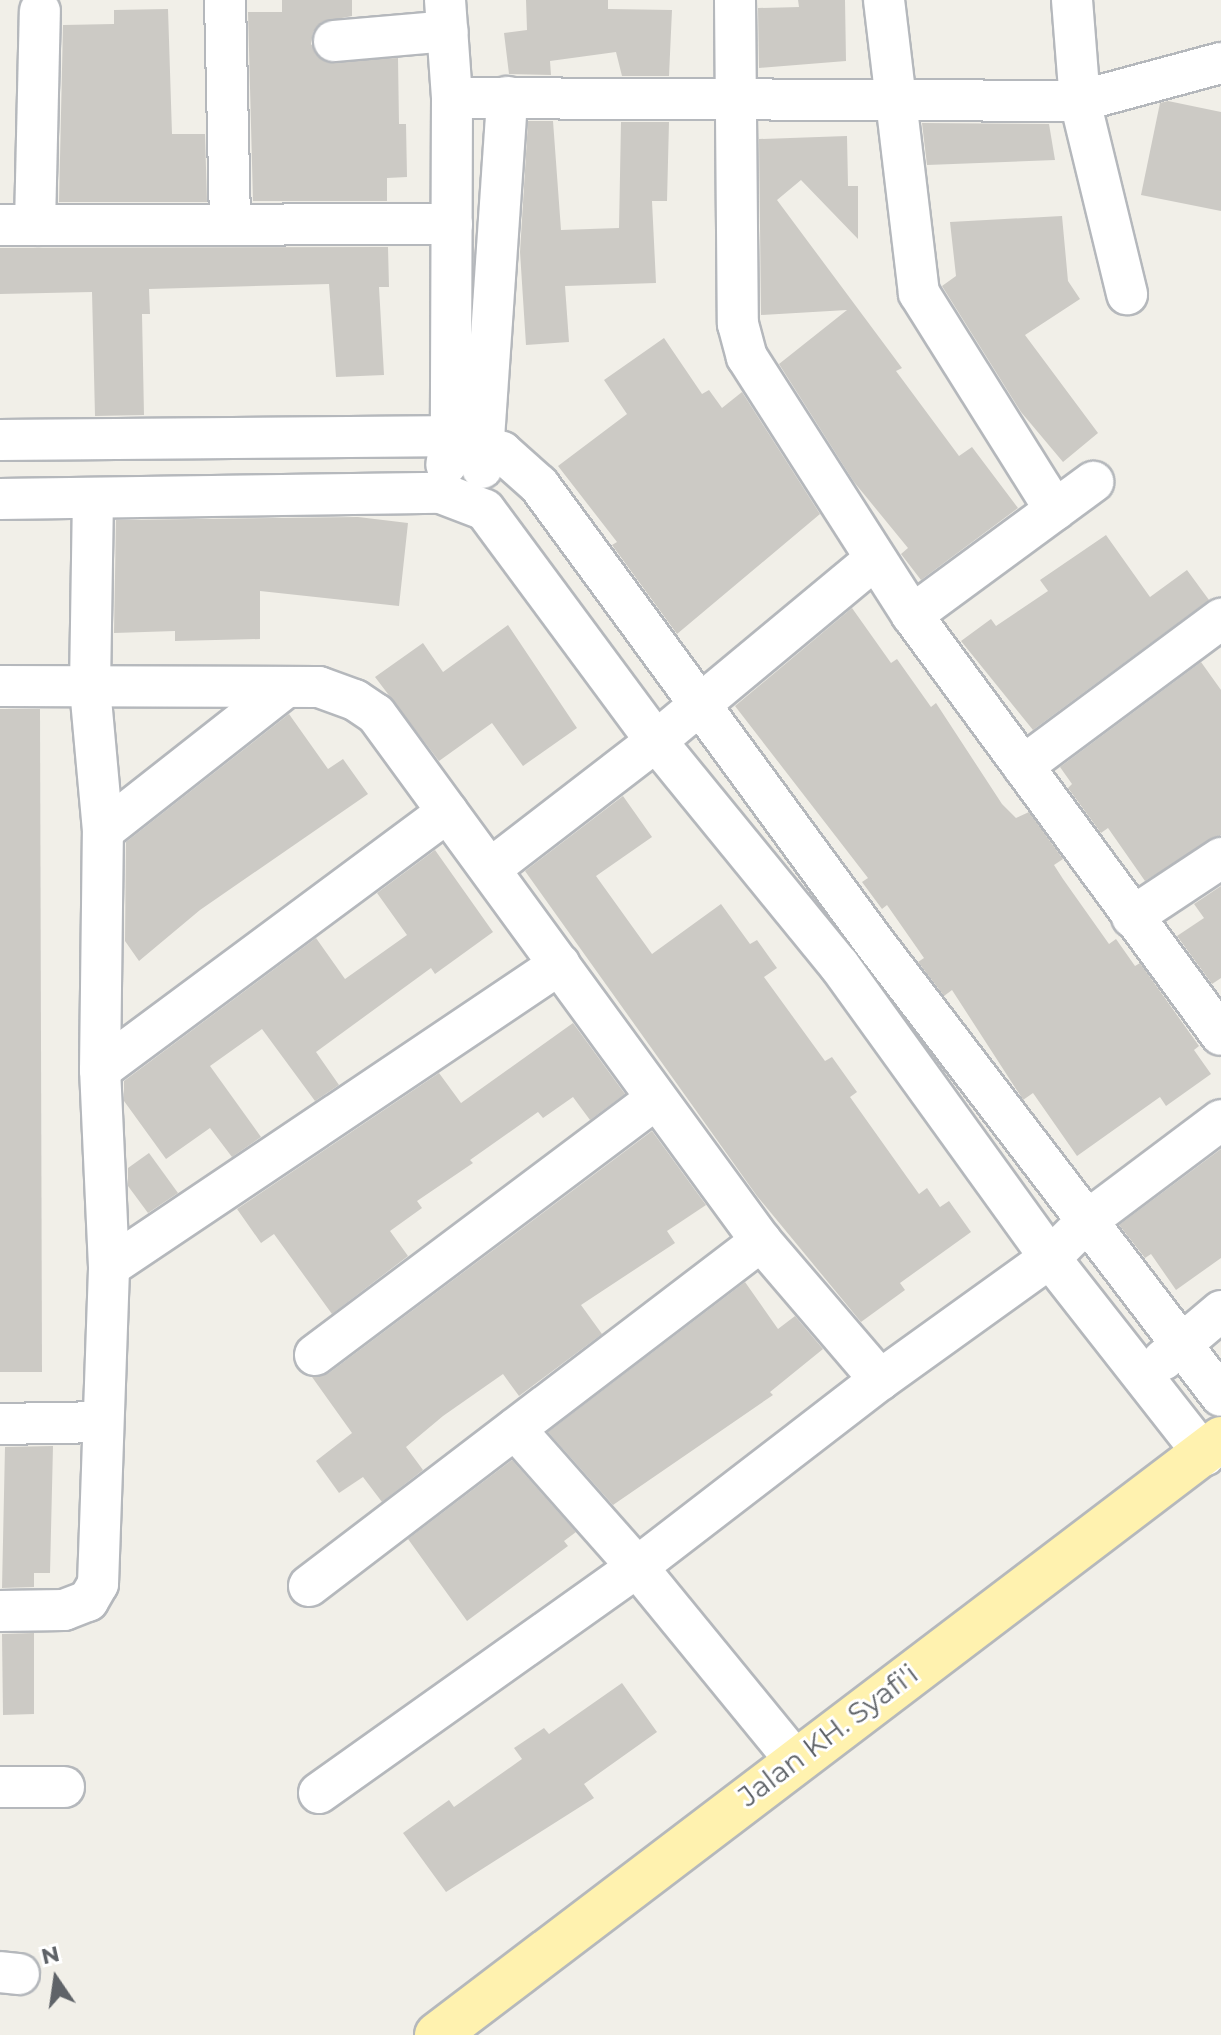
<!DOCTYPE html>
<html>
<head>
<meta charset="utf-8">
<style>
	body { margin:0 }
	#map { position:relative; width:1221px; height:2035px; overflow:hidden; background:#f1efe8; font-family:Montserrat,sans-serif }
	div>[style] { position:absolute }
	.building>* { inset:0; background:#cccac5 }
	.roads { filter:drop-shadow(2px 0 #b5b8bc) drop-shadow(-2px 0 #b5b8bc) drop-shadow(0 2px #b5b8bc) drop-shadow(0 -2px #b5b8bc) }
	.minor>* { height:40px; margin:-20px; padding:0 20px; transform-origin:20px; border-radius:20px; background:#fff }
	.major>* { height:44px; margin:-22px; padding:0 22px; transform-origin:22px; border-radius:22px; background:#fff2af }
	span { translate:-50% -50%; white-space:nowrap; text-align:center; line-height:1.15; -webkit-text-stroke:6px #fff; paint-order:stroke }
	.street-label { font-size:28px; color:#5f6368 }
	.north { position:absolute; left:16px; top:1939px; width:80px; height:80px; -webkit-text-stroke:6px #fff; paint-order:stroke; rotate:347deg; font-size:22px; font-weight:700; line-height:32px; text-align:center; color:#5f6368 }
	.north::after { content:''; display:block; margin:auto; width:28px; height:36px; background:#5f6368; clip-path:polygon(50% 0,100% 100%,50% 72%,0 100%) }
</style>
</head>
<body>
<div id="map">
	<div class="building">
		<div style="clip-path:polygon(282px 0,352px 0,352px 16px,322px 22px,313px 32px,311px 44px,324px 61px,398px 58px,399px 124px,406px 124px,407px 177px,387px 178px,387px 201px,253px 201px,248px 12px,282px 12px)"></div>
		<div style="clip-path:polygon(526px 0,608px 0,608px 9px,672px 10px,669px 76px,622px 76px,616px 52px,550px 61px,551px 75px,509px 74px,504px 33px,527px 30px)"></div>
		<div style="clip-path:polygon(798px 0,845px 0,846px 61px,759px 68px,758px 8px,799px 7px)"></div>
		<div style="clip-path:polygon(168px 9px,172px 134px,205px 134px,207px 202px,59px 202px,63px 25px,114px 24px,114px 10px)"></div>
		<div style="clip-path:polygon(1168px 101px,1221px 112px,1221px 211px,1141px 195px,1160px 103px)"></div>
		<div style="clip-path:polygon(528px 121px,553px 121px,561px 230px,619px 228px,621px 122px,669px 122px,667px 201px,652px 201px,656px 283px,565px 286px,569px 342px,526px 345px,520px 252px)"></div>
		<div style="clip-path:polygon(922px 123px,1049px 124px,1055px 160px,927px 165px)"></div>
		<div style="clip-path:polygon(847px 136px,848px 186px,858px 186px,858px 239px,801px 180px,777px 200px,902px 368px,896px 371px,959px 456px,972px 447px,1018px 508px,921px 580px,901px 554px,908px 548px,854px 482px,779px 364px,847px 310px,761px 315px,759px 139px)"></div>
		<div style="clip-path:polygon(1062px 216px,1068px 281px,1080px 299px,1025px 335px,1098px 433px,1063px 462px,1021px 412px,942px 286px,956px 276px,950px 222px)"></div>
		<div style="clip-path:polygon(388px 247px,389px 287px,379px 287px,384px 375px,336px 377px,329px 284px,149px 289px,150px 314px,142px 314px,144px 415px,95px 416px,92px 292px,0 294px,0 248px)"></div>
		<div style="clip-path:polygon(664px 338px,702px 394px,709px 390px,722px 408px,742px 392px,820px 514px,677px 634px,612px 545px,617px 542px,558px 466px,627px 414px,604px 380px)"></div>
		<div style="clip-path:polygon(358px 517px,408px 523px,399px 606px,260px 591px,260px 639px,175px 641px,175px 631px,114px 633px,116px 520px)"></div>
		<div style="clip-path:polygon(1106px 535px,1150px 597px,1187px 570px,1209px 600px,1033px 730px,961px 641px,991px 619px,996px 626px,1048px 591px,1040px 580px)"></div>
		<div style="clip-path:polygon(852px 608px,891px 663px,897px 659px,931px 707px,936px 703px,1002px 804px,1016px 818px,1029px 812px,1063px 859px,1054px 865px,1063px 879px,1109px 944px,1116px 939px,1135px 966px,1140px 963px,1199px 1046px,1194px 1050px,1211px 1074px,1166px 1106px,1160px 1097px,1077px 1156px,1033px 1093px,1023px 1100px,1020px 1095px,952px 990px,944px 996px,918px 962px,924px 958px,887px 905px,882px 909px,862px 882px,868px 878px,735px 706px)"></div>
		<div style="clip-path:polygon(508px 625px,577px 728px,523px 766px,492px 723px,439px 761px,375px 677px,423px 643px,443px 672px)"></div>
		<div style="clip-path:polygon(1201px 662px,1221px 690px,1221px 835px,1145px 881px,1108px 828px,1101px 833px,1068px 788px,1072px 784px,1060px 767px)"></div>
		<div style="clip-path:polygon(0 709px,40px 709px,42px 1372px,0 1372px)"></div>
		<div style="clip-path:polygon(289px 714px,328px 769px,343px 759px,368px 794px,200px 910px,139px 961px,125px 941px,126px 842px)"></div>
		<div style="clip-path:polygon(623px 796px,652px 837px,596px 876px,652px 954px,721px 904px,750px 944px,757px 940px,777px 968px,764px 977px,825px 1061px,832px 1057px,857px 1092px,850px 1097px,919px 1194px,927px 1188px,940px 1207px,949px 1201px,971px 1232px,900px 1283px,905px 1290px,861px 1322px,757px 1196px,525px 871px)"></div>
		<div style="clip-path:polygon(435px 850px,493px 932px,435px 974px,431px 968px,316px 1052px,339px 1085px,315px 1101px,262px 1029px,210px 1066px,261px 1137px,232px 1157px,210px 1128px,166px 1159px,124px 1101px,124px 1081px,316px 938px,345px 979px,407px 935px,377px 893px)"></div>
		<div style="clip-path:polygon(1221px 886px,1221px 978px,1212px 984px,1177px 936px,1204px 918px,1194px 904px)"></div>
		<div style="clip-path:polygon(573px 1023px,625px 1094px,590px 1120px,573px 1097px,543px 1118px,538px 1112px,470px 1160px,473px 1163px,417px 1201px,422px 1208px,390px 1231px,408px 1256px,332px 1314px,274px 1234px,261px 1243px,237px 1209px,439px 1073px,461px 1103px)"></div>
		<div style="clip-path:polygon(652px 1131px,706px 1205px,667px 1231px,675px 1243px,581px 1305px,602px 1334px,519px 1396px,503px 1374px,443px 1416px,406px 1447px,423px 1470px,382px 1502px,363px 1477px,339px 1493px,316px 1461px,352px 1433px,312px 1377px,329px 1373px)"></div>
		<div style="clip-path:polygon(1221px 1149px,1221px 1258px,1176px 1290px,1151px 1254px,1145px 1258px,1119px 1225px)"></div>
		<div style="clip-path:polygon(149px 1153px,178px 1193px,148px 1213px,128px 1186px,128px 1168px)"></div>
		<div style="clip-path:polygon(745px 1282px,778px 1329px,795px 1316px,823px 1349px,770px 1392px,773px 1395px,613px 1505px,548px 1432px)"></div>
		<div style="clip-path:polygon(53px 1446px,50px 1573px,34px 1573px,34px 1587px,2px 1588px,5px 1447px)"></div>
		<div style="clip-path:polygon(512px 1460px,576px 1532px,564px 1541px,568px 1546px,467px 1621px,408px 1539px)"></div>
		<div style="clip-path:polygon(34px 1633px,34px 1714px,3px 1715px,2px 1634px)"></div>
		<div style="clip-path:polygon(622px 1683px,657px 1732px,584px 1784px,594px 1798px,446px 1892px,403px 1833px,449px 1800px,454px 1807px,522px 1759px,514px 1748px,544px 1728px,549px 1734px)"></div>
	</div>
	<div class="roads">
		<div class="minor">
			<div style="left:225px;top:0;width:222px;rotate:88.7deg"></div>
			<div style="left:445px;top:0;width:98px;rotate:85.9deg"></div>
			<div style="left:452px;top:98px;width:340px;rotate:90.2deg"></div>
			<div style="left:451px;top:438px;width:27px;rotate:100deg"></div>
			<div style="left:735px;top:0;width:324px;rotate:89.5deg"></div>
			<div style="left:738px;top:324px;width:34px;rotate:75deg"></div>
			<div style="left:747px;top:357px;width:306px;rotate:57.4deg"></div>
			<div style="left:912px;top:615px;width:521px;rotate:53.66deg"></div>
			<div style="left:884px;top:0;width:295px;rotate:83.2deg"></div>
			<div style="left:919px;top:293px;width:256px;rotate:57.9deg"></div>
			<div style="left:1072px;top:0;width:101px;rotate:85.5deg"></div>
			<div style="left:1080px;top:101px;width:199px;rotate:76.3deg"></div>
			<div style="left:334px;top:41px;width:114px;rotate:-5deg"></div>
			<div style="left:452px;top:98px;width:628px;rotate:0.27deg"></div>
			<div style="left:1080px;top:101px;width:146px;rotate:-15.1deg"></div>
			<div style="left:0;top:225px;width:452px;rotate:-0.1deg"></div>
			<div style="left:35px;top:225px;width:214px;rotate:-88.7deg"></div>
			<div style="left:0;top:440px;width:436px;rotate:-0.5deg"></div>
			<div style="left:436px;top:436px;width:68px;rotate:13.6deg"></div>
			<div style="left:502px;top:452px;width:50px;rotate:41.7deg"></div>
			<div style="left:539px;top:485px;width:567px;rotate:53.76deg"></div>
			<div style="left:874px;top:942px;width:571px;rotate:52.61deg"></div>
			<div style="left:482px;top:468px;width:372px;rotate:-86.1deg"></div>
			<div style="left:0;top:499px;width:441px;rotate:-0.8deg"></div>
			<div style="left:441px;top:493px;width:47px;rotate:21.1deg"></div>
			<div style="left:485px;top:510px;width:287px;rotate:53.5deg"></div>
			<div style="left:656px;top:741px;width:289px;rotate:50.8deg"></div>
			<div style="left:839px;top:965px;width:361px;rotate:54.2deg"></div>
			<div style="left:1050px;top:1258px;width:251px;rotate:51.9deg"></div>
			<div style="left:912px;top:615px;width:225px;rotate:-36.3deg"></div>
			<div style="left:0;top:686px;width:319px;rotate:0.2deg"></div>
			<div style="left:319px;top:687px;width:38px;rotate:20deg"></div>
			<div style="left:355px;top:700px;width:25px;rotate:34deg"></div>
			<div style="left:376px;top:714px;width:653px;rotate:53.85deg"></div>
			<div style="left:761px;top:1241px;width:183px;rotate:49.4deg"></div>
			<div style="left:1023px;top:766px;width:247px;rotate:-36.6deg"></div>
			<div style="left:103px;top:831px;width:233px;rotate:-38.2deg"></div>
			<div style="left:490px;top:869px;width:210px;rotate:-37.6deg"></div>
			<div style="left:656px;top:741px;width:283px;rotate:-39.7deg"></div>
			<div style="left:1132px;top:917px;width:107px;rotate:-33.5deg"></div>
			<div style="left:100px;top:1070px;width:433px;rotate:-36.6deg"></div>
			<div style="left:109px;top:1267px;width:543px;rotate:-33.89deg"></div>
			<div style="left:315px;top:1355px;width:425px;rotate:-36.9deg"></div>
			<div style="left:1163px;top:1360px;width:76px;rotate:-40.2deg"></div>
			<div style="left:0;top:1424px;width:102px;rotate:-1.1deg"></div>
			<div style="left:515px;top:1429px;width:184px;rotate:48.5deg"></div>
			<div style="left:637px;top:1567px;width:249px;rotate:50.7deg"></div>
			<div style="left:309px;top:1586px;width:569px;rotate:-37.35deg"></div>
			<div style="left:0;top:1611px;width:64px;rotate:-0.9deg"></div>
			<div style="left:64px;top:1610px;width:26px;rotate:-21deg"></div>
			<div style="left:88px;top:1601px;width:20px;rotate:-60deg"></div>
			<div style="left:98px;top:1584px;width:317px;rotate:-88deg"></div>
			<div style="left:109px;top:1267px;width:197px;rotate:-92.6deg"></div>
			<div style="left:100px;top:1070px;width:239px;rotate:-89.3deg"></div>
			<div style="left:103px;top:831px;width:145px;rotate:-95.2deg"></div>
			<div style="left:90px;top:687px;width:189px;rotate:-89.1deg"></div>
			<div style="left:0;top:1787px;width:64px"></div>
			<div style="left:319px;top:1793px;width:390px;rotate:-35.4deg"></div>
			<div style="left:637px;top:1567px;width:307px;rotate:-37.6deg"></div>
			<div style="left:880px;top:1380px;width:209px;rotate:-35.7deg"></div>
			<div style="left:1050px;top:1258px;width:54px;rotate:-45deg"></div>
			<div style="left:1088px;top:1220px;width:166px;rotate:-36.9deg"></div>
			<div style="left:0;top:1972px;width:19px;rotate:6deg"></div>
		</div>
		<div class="major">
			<div style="left:437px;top:2035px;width:985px;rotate:-37.24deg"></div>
		</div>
	</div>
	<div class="street-label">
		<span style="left:828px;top:1735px;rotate:-37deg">Jalan KH. Syafi'i</span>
	</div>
	<div class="north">N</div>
</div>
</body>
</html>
